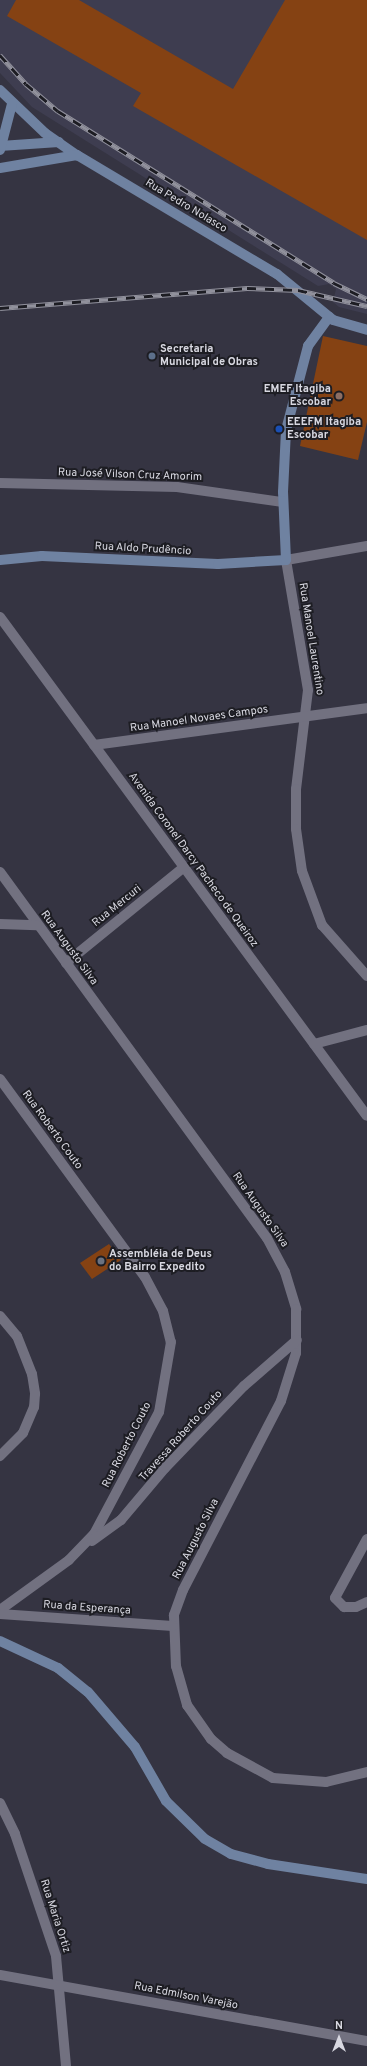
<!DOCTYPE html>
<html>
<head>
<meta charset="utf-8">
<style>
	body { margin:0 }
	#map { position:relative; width:367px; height:2066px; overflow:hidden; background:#353442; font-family:Overpass,sans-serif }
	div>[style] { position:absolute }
	.built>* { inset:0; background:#3e3d50 }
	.building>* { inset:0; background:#854213 }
	.street>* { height:10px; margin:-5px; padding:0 5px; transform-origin:5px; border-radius:5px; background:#727180 }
	.secondary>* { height:10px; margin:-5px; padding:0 5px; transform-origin:5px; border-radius:5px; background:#6f82a1 }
	.rail>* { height:4.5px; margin-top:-2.25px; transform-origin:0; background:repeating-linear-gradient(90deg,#1d1d23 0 9px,#91919c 0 18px); box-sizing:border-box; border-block:1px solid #91919c }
	.dots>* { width:11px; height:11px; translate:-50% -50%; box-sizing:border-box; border:2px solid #1d1d23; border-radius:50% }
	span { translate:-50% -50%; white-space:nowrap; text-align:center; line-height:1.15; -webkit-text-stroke:4px #1d1d23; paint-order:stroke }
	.street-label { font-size:11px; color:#d8d8e1 }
	.poi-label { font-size:11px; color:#d8d8e1; font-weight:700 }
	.left { translate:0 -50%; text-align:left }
	.right { translate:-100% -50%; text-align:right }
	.north { position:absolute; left:319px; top:2018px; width:40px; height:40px; -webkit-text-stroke:3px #1d1d23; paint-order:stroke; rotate:0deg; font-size:11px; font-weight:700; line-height:16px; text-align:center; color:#d8d8e1 }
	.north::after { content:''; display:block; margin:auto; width:14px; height:18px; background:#d8d8e1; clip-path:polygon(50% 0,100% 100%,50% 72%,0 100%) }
</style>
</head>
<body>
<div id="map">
	<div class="built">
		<div style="clip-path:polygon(0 0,367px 0,367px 314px,339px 307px,333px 302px,336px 289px,329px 284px,318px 286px,32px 107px,0 73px)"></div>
	</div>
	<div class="building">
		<div style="clip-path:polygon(16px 0,79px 0,233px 89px,285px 0,367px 0,367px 240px,133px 106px,141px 93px,7px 16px)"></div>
		<div style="clip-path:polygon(323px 336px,367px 346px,367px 422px,358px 460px,300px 446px)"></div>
		<div style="clip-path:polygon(109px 1244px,121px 1260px,92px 1279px,80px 1263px)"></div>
	</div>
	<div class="street">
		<div style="left:0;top:483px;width:177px;rotate:1.3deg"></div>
		<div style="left:177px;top:487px;width:107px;rotate:8.1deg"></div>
		<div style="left:367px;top:546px;width:82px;rotate:170.2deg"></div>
		<div style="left:286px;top:560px;width:132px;rotate:80.4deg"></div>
		<div style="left:308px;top:690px;width:100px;rotate:96.9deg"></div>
		<div style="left:296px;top:789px;width:40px;rotate:90deg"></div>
		<div style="left:296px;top:829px;width:42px;rotate:81.9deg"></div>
		<div style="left:302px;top:871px;width:58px;rotate:69.7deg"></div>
		<div style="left:322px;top:925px;width:68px;rotate:48.6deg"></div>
		<div style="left:0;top:617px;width:619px;rotate:53.67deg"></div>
		<div style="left:94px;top:745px;width:275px;rotate:-7.7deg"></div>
		<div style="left:0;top:872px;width:453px;rotate:53.9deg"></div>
		<div style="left:267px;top:1238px;width:38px;rotate:62deg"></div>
		<div style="left:285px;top:1272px;width:39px;rotate:73deg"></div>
		<div style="left:296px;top:1309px;width:44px;rotate:90deg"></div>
		<div style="left:296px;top:1353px;width:50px;rotate:107.4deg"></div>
		<div style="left:281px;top:1401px;width:213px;rotate:117.4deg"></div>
		<div style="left:183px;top:1590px;width:27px;rotate:110deg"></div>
		<div style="left:174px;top:1615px;width:51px;rotate:87.8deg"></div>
		<div style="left:176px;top:1666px;width:41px;rotate:74.2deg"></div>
		<div style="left:187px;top:1705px;width:42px;rotate:54.8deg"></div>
		<div style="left:211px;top:1739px;width:21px;rotate:41deg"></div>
		<div style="left:227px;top:1753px;width:52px;rotate:28.5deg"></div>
		<div style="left:273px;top:1778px;width:53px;rotate:4.3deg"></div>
		<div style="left:326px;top:1782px;width:42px;rotate:-13.7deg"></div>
		<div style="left:0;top:924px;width:37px;rotate:2deg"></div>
		<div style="left:66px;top:963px;width:152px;rotate:-39.1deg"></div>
		<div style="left:314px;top:1044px;width:55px;rotate:-14.8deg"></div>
		<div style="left:0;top:1079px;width:245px;rotate:53.8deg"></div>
		<div style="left:145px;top:1277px;width:38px;rotate:62deg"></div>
		<div style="left:163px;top:1311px;width:32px;rotate:76deg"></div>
		<div style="left:171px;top:1342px;width:71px;rotate:99.7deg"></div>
		<div style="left:159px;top:1412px;width:138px;rotate:118deg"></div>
		<div style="left:94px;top:1534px;width:36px;rotate:134deg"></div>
		<div style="left:69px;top:1560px;width:85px;rotate:144.1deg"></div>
		<div style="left:0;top:1316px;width:26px;rotate:50deg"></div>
		<div style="left:17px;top:1336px;width:41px;rotate:68.5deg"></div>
		<div style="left:32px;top:1374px;width:20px;rotate:81deg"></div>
		<div style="left:35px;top:1394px;width:13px;rotate:94deg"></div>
		<div style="left:34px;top:1407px;width:28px;rotate:113deg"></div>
		<div style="left:23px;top:1433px;width:33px;rotate:135deg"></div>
		<div style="left:367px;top:1539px;width:67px;rotate:118.5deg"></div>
		<div style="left:335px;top:1598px;width:13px;rotate:45deg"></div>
		<div style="left:344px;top:1607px;width:12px"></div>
		<div style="left:356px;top:1607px;width:12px;rotate:-24deg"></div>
		<div style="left:92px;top:1541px;width:36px;rotate:-36deg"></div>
		<div style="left:121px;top:1520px;width:68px;rotate:-49.8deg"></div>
		<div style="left:165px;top:1468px;width:114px;rotate:-46.1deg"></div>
		<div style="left:244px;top:1386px;width:70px;rotate:-41deg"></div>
		<div style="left:0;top:1614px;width:173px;rotate:4deg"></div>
		<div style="left:0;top:1803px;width:34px;rotate:64deg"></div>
		<div style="left:15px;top:1834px;width:129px;rotate:71.4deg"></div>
		<div style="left:56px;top:1956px;width:110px;rotate:84.8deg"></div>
		<div style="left:0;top:1975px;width:373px;rotate:10.2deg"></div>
	</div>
	<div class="secondary">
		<div style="left:0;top:90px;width:62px;rotate:43.7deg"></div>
		<div style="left:45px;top:133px;width:39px;rotate:35deg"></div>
		<div style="left:77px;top:155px;width:233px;rotate:30.8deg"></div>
		<div style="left:277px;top:274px;width:72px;rotate:39.4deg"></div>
		<div style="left:333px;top:320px;width:35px;rotate:16deg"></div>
		<div style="left:0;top:146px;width:59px;rotate:-3.9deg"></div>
		<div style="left:0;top:150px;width:48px;rotate:-75.4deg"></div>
		<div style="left:0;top:168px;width:78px;rotate:-9.6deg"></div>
		<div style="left:0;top:560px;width:42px;rotate:-5.4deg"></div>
		<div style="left:42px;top:556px;width:176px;rotate:2.6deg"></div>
		<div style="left:218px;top:564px;width:68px;rotate:-3.4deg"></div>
		<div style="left:286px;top:560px;width:68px;rotate:-92.5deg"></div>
		<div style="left:283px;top:492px;width:62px;rotate:-87.2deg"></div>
		<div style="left:286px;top:430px;width:87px;rotate:-75.3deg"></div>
		<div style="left:308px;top:346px;width:36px;rotate:-54deg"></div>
		<div style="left:0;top:1641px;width:64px;rotate:25deg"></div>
		<div style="left:58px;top:1668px;width:38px;rotate:39deg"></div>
		<div style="left:88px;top:1692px;width:72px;rotate:49.5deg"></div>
		<div style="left:135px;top:1747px;width:62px;rotate:60.1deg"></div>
		<div style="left:166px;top:1801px;width:54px;rotate:44.3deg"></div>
		<div style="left:205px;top:1839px;width:30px;rotate:30deg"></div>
		<div style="left:231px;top:1854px;width:38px;rotate:15deg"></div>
		<div style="left:268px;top:1864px;width:100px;rotate:8.6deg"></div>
	</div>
	<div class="rail">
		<div style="left:0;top:55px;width:39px;rotate:48deg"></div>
		<div style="left:26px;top:84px;width:42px;rotate:40.2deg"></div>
		<div style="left:58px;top:111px;width:325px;rotate:31.9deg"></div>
		<div style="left:334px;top:283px;width:37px;rotate:26deg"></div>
		<div style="left:0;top:308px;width:248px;rotate:-4.6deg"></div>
		<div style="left:247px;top:288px;width:51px;rotate:2.2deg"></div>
		<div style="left:298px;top:290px;width:71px;rotate:13.1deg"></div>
	</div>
	<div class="dots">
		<div style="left:152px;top:356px;background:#5c6f8a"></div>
		<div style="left:339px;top:396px;background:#8d6e63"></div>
		<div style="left:279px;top:429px;background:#1a4fb4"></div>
		<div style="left:101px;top:1261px;background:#6b7280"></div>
	</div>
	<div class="street-label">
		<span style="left:186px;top:206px;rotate:31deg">Rua Pedro Nolasco</span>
		<span style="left:130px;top:475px;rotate:2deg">Rua José Vilson Cruz Amorim</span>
		<span style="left:143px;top:549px;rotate:3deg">Rua Aldo Prudêncio</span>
		<span style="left:311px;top:639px;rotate:81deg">Rua Manoel Laurentino</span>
		<span style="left:199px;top:719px;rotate:-8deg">Rua Manoel Novaes Campos</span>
		<span style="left:193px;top:860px;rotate:54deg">Avenida Coronel Darcy Pacheco de Queiroz</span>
		<span style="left:117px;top:906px;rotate:-39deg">Rua Mercuri</span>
		<span style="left:69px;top:948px;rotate:54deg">Rua Augusto Silva</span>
		<span style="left:52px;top:1130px;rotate:54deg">Rua Roberto Couto</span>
		<span style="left:260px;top:1210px;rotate:55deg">Rua Augusto Silva</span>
		<span style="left:181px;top:1436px;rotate:-48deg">Travessa Roberto Couto</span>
		<span style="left:127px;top:1445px;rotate:-63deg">Rua Roberto Couto</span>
		<span style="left:196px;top:1539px;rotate:-63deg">Rua Augusto Silva</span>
		<span style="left:87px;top:1608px;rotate:4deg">Rua da Esperança</span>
		<span style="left:55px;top:1916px;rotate:72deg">Rua Maria Ortiz</span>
		<span style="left:186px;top:1996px;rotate:11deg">Rua Edmilson Varejão</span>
	</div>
	<div class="poi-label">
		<span class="left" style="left:160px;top:356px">Secretaria<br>Municipal de Obras</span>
		<span class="right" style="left:331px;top:396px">EMEF Itagiba<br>Escobar</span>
		<span class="left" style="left:287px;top:429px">EEEFM Itagiba<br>Escobar</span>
		<span class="left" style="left:109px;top:1261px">Assembléia de Deus<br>do Bairro Expedito</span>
	</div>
	<div class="north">N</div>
</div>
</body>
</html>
